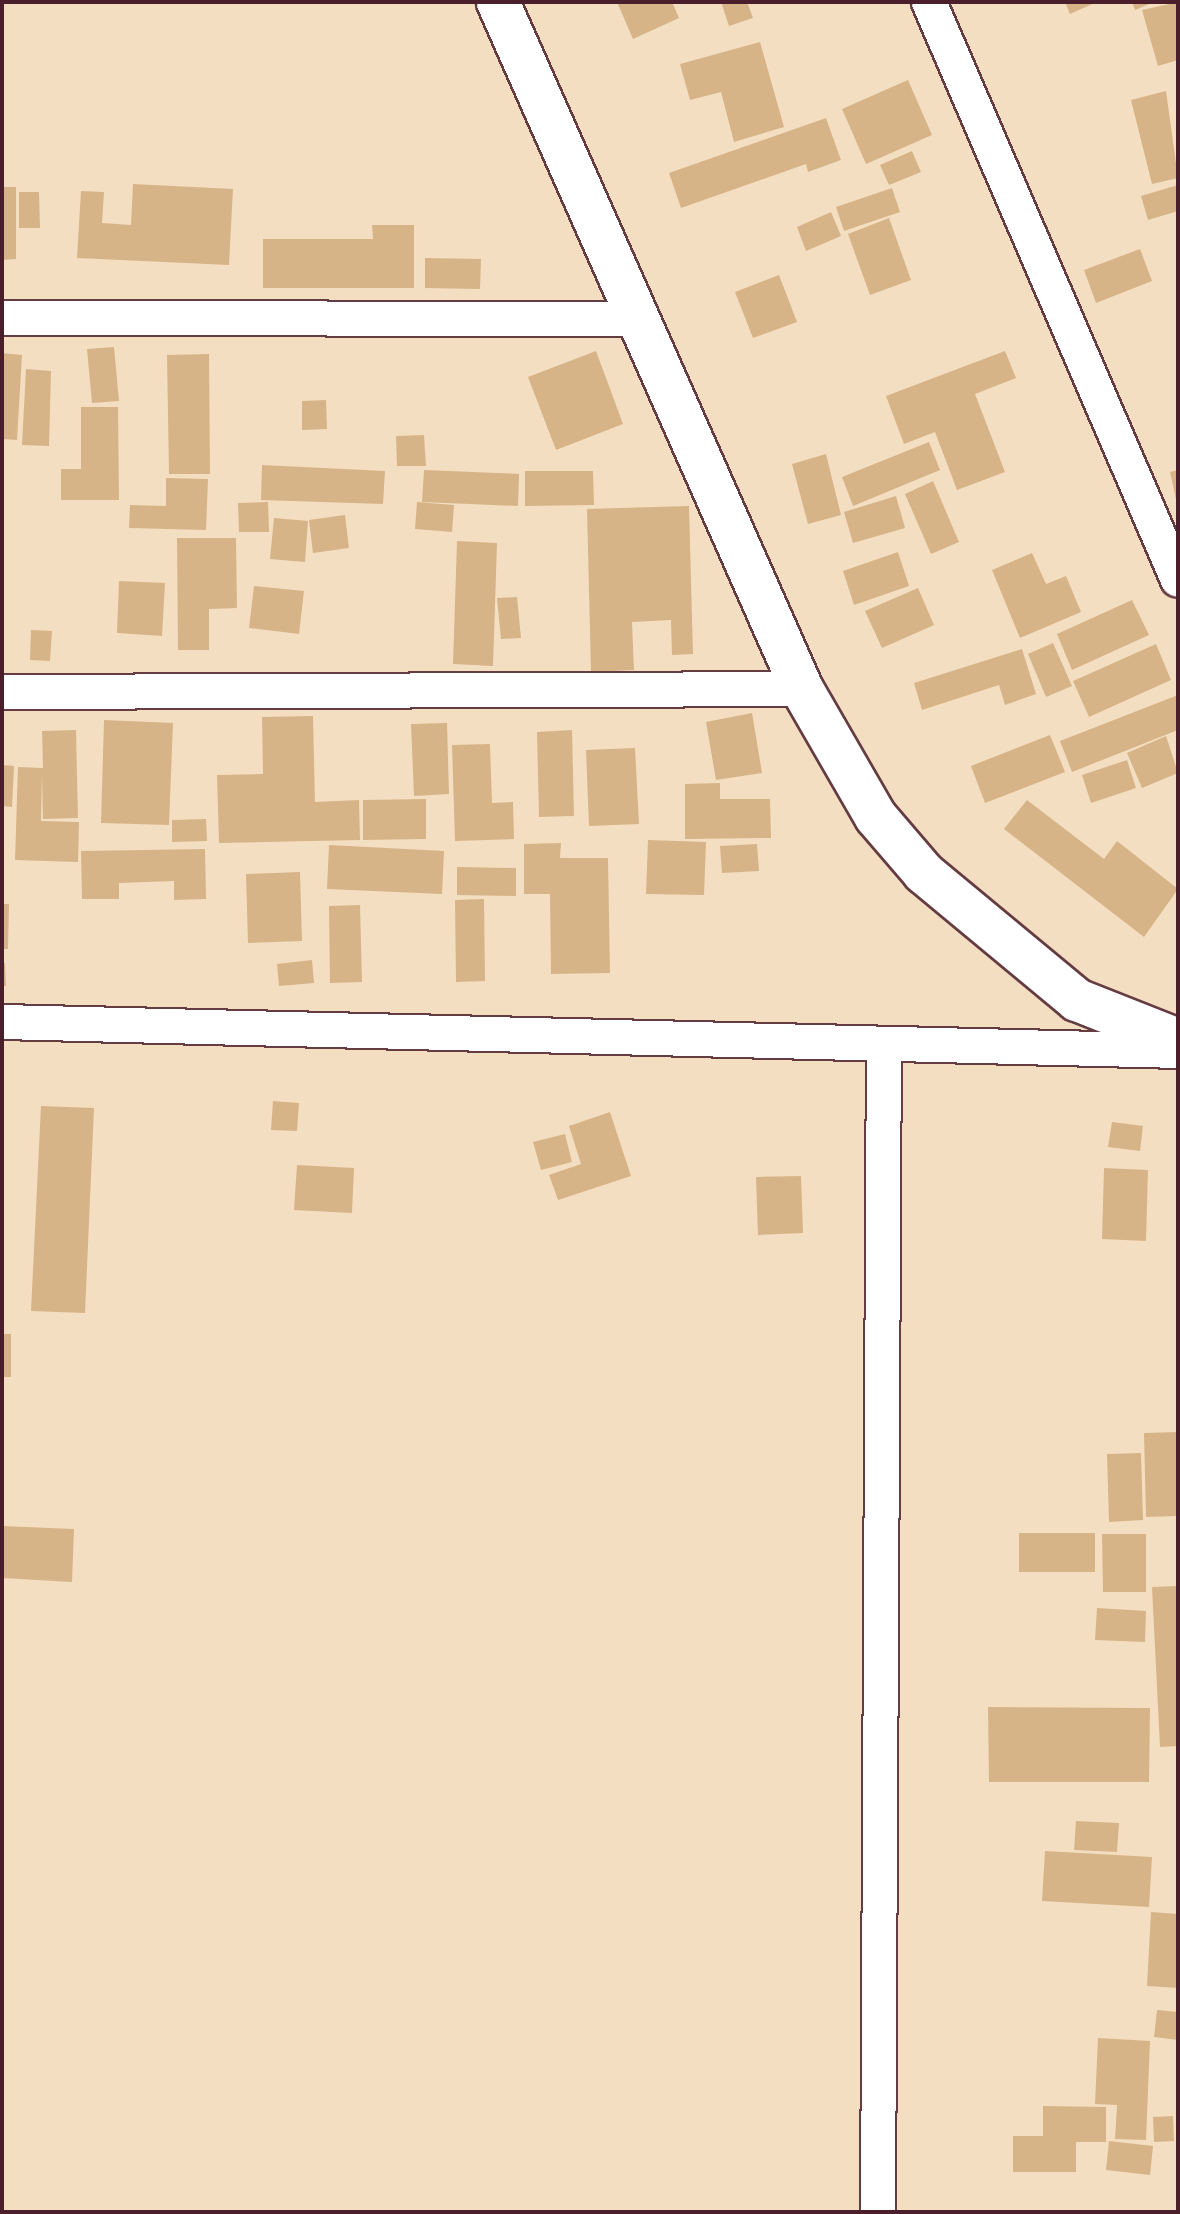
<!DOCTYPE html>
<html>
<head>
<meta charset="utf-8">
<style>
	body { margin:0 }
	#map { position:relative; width:1180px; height:2214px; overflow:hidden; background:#f4dec2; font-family:Caveat,sans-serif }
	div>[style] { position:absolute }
	.building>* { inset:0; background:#d7b487 }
	.roads { filter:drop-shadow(2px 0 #643c42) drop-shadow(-2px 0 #643c42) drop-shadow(0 2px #643c42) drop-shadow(0 -2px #643c42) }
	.minor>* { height:34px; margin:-17px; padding:0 17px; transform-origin:17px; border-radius:17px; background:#fff }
	.tertiary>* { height:42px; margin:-21px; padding:0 21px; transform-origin:21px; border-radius:21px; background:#fff }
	span { translate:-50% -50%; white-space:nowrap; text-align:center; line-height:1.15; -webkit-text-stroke:6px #fdfcf7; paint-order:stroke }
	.frame { position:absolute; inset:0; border:4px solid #4a1f2b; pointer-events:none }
</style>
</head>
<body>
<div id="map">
	<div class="building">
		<div style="clip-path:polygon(617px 2px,672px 2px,679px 18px,633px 39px)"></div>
		<div style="clip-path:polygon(721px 2px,747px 2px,753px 18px,729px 26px)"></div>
		<div style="clip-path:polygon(1065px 2px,1097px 2px,1070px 14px)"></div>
		<div style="clip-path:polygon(1132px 2px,1154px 2px,1135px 10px)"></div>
		<div style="clip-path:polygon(1178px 2px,1178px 60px,1158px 66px,1142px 10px)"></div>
		<div style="clip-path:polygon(760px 42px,784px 127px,734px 142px,721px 92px,690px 100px,680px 64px)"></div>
		<div style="clip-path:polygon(908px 80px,932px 135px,866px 164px,842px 109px)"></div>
		<div style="clip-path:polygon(1166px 91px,1178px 178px,1152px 184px,1131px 100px)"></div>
		<div style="clip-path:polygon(826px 118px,841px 160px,808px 172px,806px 164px,681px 208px,669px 173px)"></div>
		<div style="clip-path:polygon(912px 151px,921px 172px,889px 185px,880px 165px)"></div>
		<div style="clip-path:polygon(133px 184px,233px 189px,229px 265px,77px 258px,81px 191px,104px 192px,102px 223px,131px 225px)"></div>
		<div style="clip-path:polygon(1178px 185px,1178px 211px,1148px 220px,1141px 196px)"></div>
		<div style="clip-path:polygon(2px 187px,16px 187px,16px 259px,2px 260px)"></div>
		<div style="clip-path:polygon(892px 188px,900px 212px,844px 231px,836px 207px)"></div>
		<div style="clip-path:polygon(19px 192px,39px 192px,40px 228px,19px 228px)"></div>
		<div style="clip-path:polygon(831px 212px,841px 236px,806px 251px,797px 227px)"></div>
		<div style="clip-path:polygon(889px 218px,911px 280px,870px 295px,848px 234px)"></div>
		<div style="clip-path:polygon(372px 225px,414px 225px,414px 288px,263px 288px,263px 239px,373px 239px)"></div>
		<div style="clip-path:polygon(1140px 249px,1152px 281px,1096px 303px,1084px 270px)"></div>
		<div style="clip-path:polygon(425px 258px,481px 259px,480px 289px,425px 288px)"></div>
		<div style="clip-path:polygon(779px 275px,797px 322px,753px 338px,735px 292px)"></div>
		<div style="clip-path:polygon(114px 347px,119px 401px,92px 403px,87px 349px)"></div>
		<div style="clip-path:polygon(596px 351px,623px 424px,556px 450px,528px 377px)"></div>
		<div style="clip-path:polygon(1005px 351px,1016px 378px,975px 394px,1005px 472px,957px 490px,935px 432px,904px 444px,886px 396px)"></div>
		<div style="clip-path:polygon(2px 353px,22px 355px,17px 440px,2px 439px)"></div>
		<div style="clip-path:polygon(209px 354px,210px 474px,169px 474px,167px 355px)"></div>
		<div style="clip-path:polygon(26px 369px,51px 371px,49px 446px,22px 445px)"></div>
		<div style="clip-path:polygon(326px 400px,327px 429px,302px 430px,302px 401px)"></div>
		<div style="clip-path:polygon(81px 407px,118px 407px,119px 500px,61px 500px,61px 469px,81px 469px)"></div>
		<div style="clip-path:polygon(424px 435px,426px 466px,397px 466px,396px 436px)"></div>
		<div style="clip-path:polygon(929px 442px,940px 470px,853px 506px,842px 477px)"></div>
		<div style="clip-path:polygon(826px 454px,841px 515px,808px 524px,792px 464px)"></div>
		<div style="clip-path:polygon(262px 465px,385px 471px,383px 504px,261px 500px)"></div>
		<div style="clip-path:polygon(424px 470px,519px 474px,518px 506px,422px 502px)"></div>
		<div style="clip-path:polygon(1178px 470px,1178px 504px,1177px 504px,1170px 472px)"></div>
		<div style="clip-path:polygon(525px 471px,593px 471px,594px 505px,525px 506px)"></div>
		<div style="clip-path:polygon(166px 478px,208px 479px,206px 530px,129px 528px,130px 505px,166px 506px)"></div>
		<div style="clip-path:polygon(933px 481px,959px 542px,931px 554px,905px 494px)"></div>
		<div style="clip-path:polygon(896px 496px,905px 528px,853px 543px,844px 512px)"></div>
		<div style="clip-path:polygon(268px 502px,269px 532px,239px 532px,238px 503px)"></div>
		<div style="clip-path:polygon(417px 502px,454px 505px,452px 532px,415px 529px)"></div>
		<div style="clip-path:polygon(689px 506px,693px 654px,672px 655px,671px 620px,632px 622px,634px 670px,591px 672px,587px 509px)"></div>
		<div style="clip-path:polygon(345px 515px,349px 548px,313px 553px,309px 520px)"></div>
		<div style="clip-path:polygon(274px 518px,308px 521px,305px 562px,270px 559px)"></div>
		<div style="clip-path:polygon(177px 538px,236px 538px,237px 608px,209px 609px,209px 650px,178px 650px)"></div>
		<div style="clip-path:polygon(457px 541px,497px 543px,493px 666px,453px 664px)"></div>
		<div style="clip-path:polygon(898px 552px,909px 586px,854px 605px,843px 571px)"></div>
		<div style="clip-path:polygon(1032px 553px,1046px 584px,1066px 576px,1081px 612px,1020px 638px,992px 570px)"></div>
		<div style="clip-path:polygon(119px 581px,165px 583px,162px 636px,117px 633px)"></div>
		<div style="clip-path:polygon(254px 586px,304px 591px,299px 634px,249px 628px)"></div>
		<div style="clip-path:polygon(918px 588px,934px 625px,882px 648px,865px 611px)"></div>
		<div style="clip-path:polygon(517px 597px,521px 638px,501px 639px,497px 598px)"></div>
		<div style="clip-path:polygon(1132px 600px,1149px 635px,1072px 670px,1057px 634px)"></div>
		<div style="clip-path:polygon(31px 630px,52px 631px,50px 661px,30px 660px)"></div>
		<div style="clip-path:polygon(1053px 643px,1072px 686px,1046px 697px,1028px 654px)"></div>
		<div style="clip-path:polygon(1156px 644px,1171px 680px,1089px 717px,1073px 681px)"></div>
		<div style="clip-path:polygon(1022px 649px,1036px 694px,1005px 705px,999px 685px,922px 710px,914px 683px)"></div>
		<div style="clip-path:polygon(1178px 695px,1178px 730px,1072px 772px,1060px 741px)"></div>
		<div style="clip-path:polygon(752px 713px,762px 773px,716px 780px,706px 722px)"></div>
		<div style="clip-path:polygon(313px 716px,315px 802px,359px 800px,360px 840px,219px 843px,217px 775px,263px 774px,262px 717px)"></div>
		<div style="clip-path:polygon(104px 720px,173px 723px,169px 825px,101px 823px)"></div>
		<div style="clip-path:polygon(447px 723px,449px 794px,414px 796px,411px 724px)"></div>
		<div style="clip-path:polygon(76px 730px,78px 818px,43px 819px,42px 775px,41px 821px,79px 822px,78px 862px,15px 860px,18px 767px,43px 768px,42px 731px)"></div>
		<div style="clip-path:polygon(572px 730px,574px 816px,539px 817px,537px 732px)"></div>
		<div style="clip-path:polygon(1050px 735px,1065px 772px,985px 803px,971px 766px)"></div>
		<div style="clip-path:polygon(1166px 736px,1178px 773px,1142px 788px,1127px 753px)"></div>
		<div style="clip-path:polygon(490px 744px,492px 803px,513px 802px,514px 839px,455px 841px,452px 745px)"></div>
		<div style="clip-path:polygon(635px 748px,639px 824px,589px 826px,586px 750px)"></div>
		<div style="clip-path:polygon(1127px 760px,1136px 788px,1091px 803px,1082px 775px)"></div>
		<div style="clip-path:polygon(2px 765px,14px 766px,12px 807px,2px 806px)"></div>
		<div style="clip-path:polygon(720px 783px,720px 799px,770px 799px,771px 838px,685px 839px,685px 784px)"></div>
		<div style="clip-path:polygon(426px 799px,426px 839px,363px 840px,363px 800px)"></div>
		<div style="clip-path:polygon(1027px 800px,1104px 859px,1117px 841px,1178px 889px,1144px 937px,1004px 829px)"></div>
		<div style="clip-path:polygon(206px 819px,207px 841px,172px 842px,172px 820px)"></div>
		<div style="clip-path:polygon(648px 840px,706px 842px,704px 895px,646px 894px)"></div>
		<div style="clip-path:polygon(561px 843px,560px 858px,608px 858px,610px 973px,551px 974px,550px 894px,524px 894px,524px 844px)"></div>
		<div style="clip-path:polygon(757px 844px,759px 871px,722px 873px,720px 846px)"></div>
		<div style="clip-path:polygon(329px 845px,444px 851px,442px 894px,327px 889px)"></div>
		<div style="clip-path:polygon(205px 849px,206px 899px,174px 900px,174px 881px,119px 883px,119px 899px,82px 899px,81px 851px)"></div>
		<div style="clip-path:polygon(457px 867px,516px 868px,516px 896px,457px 895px)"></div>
		<div style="clip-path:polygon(300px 872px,302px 941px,248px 943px,246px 874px)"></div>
		<div style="clip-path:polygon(484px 899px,485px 981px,456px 982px,455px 900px)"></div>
		<div style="clip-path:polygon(2px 904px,9px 904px,8px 949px,2px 949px)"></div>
		<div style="clip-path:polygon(360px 905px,362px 982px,330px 983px,329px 906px)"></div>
		<div style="clip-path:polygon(312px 960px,314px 983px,279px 986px,277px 964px)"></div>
		<div style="clip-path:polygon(2px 963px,5px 963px,6px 986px,2px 986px)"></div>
		<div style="clip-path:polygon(273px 1101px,299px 1103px,297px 1131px,271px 1130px)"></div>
		<div style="clip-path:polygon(41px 1106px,94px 1108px,85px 1313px,31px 1311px)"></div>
		<div style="clip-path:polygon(610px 1112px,631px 1176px,558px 1200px,549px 1175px,581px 1164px,569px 1126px)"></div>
		<div style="clip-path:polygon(1112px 1122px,1143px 1126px,1140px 1151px,1108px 1147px)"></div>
		<div style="clip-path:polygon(565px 1134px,572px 1162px,541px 1170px,533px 1142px)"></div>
		<div style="clip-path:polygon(297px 1165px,354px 1168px,352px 1213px,294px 1210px)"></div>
		<div style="clip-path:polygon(1104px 1168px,1148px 1170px,1146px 1241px,1102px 1239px)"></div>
		<div style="clip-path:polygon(801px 1176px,803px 1233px,758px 1235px,756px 1177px)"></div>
		<div style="clip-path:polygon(2px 1334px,11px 1334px,11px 1377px,2px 1377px)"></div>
		<div style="clip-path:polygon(1178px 1432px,1178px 1516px,1146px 1517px,1144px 1433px)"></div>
		<div style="clip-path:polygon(1141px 1453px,1143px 1520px,1109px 1522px,1107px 1454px)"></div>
		<div style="clip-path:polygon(2px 1526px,74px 1529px,72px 1582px,2px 1578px)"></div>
		<div style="clip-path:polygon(1019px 1533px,1095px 1533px,1095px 1572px,1019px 1572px)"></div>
		<div style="clip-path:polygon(1102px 1534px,1146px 1534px,1146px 1592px,1103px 1592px)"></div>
		<div style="clip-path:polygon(1178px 1586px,1178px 1746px,1160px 1747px,1152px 1587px)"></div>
		<div style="clip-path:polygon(1097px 1608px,1146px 1611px,1145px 1642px,1095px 1640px)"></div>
		<div style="clip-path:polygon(988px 1707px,1150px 1708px,1149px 1782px,989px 1782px)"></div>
		<div style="clip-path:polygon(1076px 1821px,1119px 1823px,1117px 1852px,1074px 1850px)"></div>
		<div style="clip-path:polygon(1045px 1851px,1152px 1857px,1149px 1907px,1042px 1901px)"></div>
		<div style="clip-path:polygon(1151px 1912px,1178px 1914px,1178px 1988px,1147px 1986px)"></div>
		<div style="clip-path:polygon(1157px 2010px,1178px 2012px,1178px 2040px,1154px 2037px)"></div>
		<div style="clip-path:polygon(1098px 2038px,1150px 2041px,1146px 2140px,1115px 2139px,1117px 2105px,1095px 2104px)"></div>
		<div style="clip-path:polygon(1043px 2106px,1106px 2107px,1106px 2142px,1076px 2142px,1076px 2172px,1013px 2172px,1013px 2136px,1043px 2136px)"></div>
		<div style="clip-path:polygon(1173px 2116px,1174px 2141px,1154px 2142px,1153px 2117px)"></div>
		<div style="clip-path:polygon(1109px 2141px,1153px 2146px,1150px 2175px,1106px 2170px)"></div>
	</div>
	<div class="roads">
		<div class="minor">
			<div style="left:929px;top:2px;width:629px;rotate:66.69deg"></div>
			<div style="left:2px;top:318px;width:633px;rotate:0.09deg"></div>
			<div style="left:2px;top:692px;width:800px;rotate:-0.21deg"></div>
			<div style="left:2px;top:1022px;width:1176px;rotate:1.41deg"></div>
			<div style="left:878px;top:2212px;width:1168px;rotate:-89.71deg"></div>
		</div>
		<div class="tertiary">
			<div style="left:498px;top:2px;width:751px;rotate:66.13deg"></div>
			<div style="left:802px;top:689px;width:148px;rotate:60deg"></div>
			<div style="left:876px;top:817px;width:74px;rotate:49.4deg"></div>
			<div style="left:924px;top:873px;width:199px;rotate:39.7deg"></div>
			<div style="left:1077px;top:1000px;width:109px;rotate:21.6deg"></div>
		</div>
	</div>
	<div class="frame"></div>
</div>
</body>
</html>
